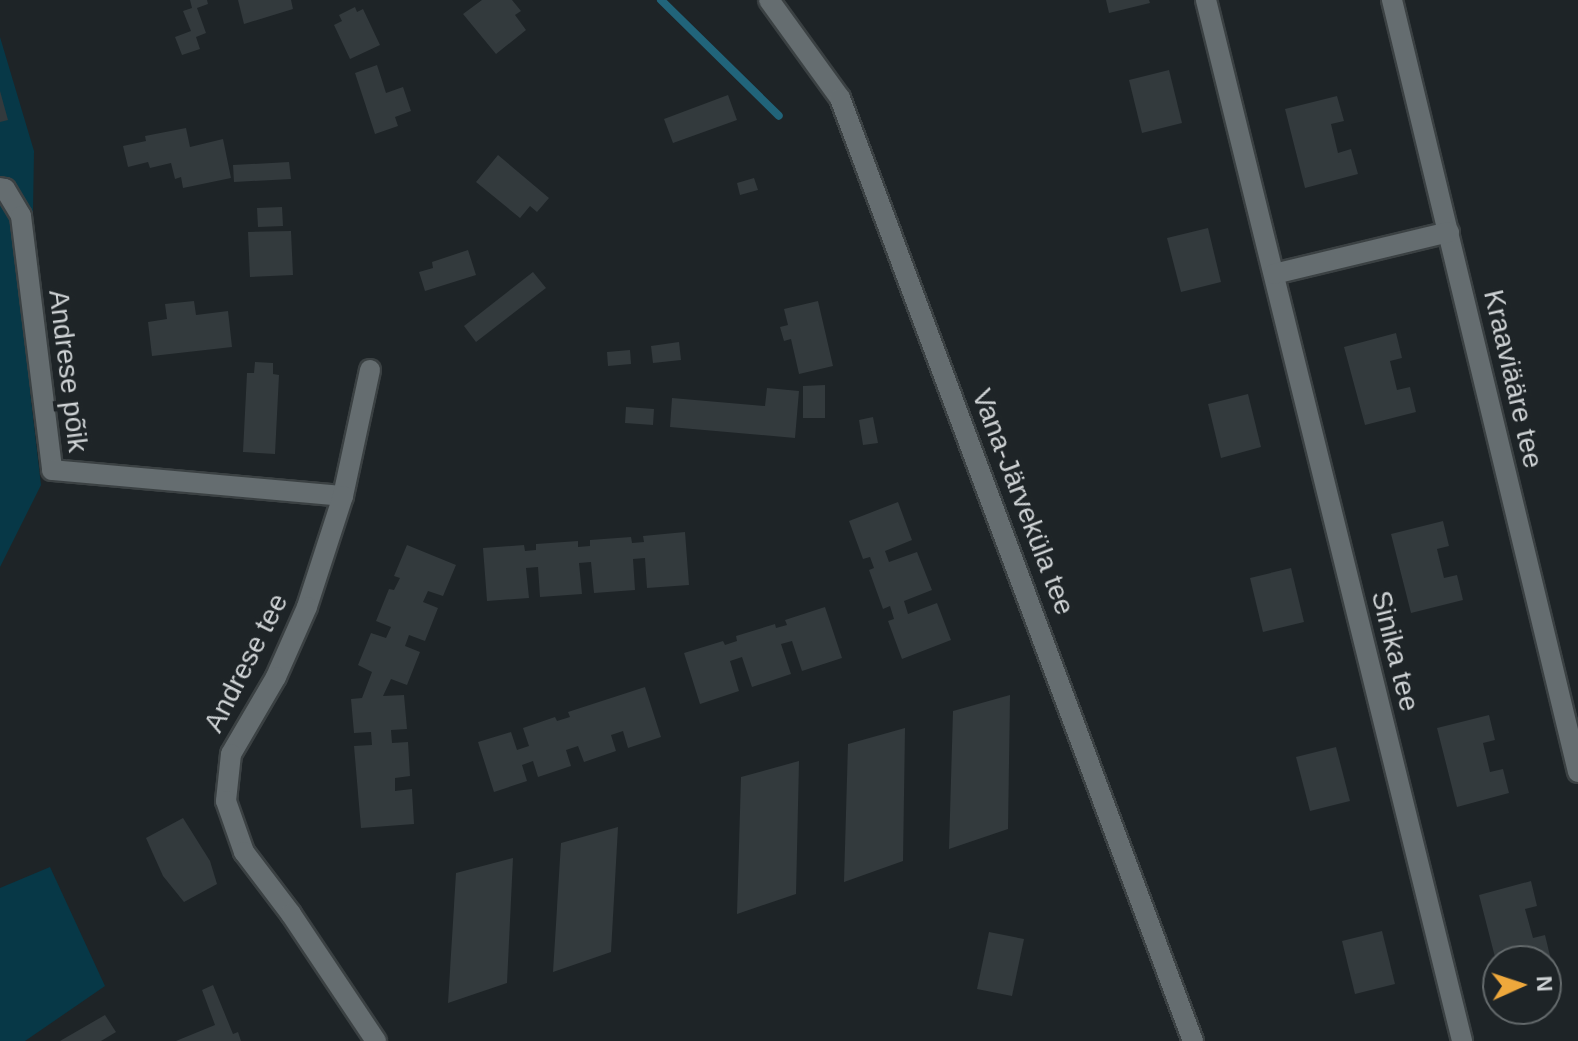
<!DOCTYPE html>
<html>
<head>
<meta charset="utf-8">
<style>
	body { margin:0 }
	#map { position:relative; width:1578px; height:1041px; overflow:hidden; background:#1e2427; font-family:Helvetica,sans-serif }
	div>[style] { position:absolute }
	.green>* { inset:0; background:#073847 }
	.stream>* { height:8px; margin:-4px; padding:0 4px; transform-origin:4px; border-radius:4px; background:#21647a }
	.building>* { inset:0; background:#333a3d }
	.roads { filter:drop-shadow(2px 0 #3b4143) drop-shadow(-2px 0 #3b4143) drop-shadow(0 2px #3b4143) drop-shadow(0 -2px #3b4143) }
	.minor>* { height:20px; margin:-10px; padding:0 10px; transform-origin:10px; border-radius:10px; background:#656d70 }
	span { translate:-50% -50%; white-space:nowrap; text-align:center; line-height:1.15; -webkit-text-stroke:8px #1e2427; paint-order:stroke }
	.street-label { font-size:28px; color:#ced2d4 }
	.north { position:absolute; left:1482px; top:945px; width:80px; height:80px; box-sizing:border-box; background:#1e2427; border:2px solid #646a6c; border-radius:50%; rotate:87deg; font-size:22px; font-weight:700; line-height:32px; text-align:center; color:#ced2d4 }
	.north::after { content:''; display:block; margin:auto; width:28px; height:36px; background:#eea83c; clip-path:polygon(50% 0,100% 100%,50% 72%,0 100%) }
</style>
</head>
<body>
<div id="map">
	<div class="green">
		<div style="clip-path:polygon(0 37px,34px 151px,30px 391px,41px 485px,0 567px)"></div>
		<div style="clip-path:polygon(50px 867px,105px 986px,25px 1041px,0 1041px,0 888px)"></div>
	</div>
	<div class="stream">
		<div style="left:661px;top:0;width:165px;rotate:44.5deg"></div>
	</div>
	<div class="building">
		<div style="clip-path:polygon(190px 0,207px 0,208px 4px,197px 8px,206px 33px,196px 37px,200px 49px,182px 55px,175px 37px,191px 31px,183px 11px,192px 8px)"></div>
		<div style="clip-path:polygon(238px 0,291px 0,293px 9px,244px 24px)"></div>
		<div style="clip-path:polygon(482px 0,512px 0,521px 11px,515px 15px,526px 30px,496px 54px,463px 14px)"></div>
		<div style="clip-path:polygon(1106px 0,1149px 0,1150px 3px,1109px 13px)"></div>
		<div style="clip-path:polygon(355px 7px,357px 12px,363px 9px,380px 45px,350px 59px,334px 25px,342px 21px,339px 15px)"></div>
		<div style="clip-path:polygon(377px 65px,386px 93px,403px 87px,411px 111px,395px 117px,398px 126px,375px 134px,355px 73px)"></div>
		<div style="clip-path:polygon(1169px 70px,1182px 123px,1142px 133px,1129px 80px)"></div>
		<div style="clip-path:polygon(0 91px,8px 120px,0 122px)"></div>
		<div style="clip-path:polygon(728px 95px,737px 120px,673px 143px,664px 119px)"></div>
		<div style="clip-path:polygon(1337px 96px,1344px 121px,1331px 124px,1338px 153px,1351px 149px,1358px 174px,1305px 188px,1285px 109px)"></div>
		<div style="clip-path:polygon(186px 128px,190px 147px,223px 139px,231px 178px,183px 188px,181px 177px,175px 179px,171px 163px,150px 168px,148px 162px,128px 167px,123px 146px,146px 141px,145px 136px)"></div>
		<div style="clip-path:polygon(498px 155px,549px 198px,537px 212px,530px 206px,520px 218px,476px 182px)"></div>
		<div style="clip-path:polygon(289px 162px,291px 179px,234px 182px,233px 165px)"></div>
		<div style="clip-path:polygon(754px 178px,758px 190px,740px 195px,737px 183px)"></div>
		<div style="clip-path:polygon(282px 207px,283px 226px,258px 227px,257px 208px)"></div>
		<div style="clip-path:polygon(1208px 228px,1221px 282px,1181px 292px,1167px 238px)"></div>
		<div style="clip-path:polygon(291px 231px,293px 275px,250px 277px,248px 232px)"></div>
		<div style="clip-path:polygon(468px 250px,476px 275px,425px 291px,419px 272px,433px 268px,432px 262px)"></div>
		<div style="clip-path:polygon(533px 272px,546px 288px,476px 342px,464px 326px)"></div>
		<div style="clip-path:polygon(194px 301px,196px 315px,228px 311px,232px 347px,152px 356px,148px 322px,167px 319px,165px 304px)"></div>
		<div style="clip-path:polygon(818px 301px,833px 366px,799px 374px,791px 339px,784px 341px,780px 327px,788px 325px,784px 309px)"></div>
		<div style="clip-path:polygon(1396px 333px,1402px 358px,1390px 361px,1397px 390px,1410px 387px,1416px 412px,1365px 425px,1344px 347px)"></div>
		<div style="clip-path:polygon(679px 342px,681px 360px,653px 363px,651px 346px)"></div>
		<div style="clip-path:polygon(630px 350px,631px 364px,608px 366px,607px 352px)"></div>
		<div style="clip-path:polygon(255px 362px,273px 363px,273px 374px,279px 375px,275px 454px,243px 452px,247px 373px,254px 373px)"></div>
		<div style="clip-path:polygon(825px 385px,825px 418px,803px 418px,803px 386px)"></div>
		<div style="clip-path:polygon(767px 388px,799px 391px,795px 438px,670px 427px,672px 398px,765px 406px)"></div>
		<div style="clip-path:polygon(1248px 394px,1261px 447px,1221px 458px,1208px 404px)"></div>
		<div style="clip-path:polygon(626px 407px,654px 409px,653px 425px,625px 423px)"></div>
		<div style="clip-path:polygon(873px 417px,878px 443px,863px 445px,859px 420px)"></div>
		<div style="clip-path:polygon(898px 502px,912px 540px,885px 551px,889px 562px,917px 552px,932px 590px,904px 601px,908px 614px,937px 603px,951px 640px,902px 659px,888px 621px,894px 619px,890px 606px,883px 609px,869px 570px,874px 568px,870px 557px,863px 559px,849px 521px)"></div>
		<div style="clip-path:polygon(1443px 521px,1449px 546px,1437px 549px,1444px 578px,1457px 575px,1463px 600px,1411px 613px,1391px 534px)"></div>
		<div style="clip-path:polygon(685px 532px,689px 585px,647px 588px,645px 558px,633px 559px,635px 590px,594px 593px,591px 562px,579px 563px,582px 594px,540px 597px,538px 567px,526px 568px,529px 598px,487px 601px,483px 548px,524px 545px,525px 551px,536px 550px,536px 544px,578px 541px,578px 547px,590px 546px,590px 540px,631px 537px,632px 543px,644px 542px,643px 536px)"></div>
		<div style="clip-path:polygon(407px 545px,456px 565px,443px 596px,428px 591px,423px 602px,438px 608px,425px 641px,409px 635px,405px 646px,420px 652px,407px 685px,391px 679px,383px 696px,404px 695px,407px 729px,391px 730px,392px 743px,408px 742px,410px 776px,395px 778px,395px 791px,412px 789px,414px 824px,361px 828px,354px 746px,372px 745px,371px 732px,354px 733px,351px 699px,362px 698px,372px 672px,358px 665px,371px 633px,386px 638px,391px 627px,376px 621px,389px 589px,394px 590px,400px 578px,394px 576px)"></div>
		<div style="clip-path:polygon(1291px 568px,1304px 622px,1263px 632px,1250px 578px)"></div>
		<div style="clip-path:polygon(825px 607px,842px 658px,802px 671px,792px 641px,781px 644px,791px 674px,752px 687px,742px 657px,730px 661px,739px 691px,700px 704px,684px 653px,723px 641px,725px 645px,737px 641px,736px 636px,775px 624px,776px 628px,787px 625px,785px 620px)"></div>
		<div style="clip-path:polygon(645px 687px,661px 737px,628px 748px,623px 731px,611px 735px,616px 751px,584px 762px,578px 746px,566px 750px,571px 766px,538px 777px,533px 761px,522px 765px,527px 781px,494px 792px,478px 742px,511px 732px,517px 750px,529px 746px,523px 728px,555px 717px,557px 721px,570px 717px,568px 712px)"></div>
		<div style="clip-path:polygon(1010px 695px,1008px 829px,949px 849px,953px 711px)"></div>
		<div style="clip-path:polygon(1489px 715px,1495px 740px,1483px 743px,1490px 772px,1503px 769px,1509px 793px,1457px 807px,1437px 728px)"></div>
		<div style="clip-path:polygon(905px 728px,903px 861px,844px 882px,848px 744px)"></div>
		<div style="clip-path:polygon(1336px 747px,1350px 801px,1310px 811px,1296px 757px)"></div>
		<div style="clip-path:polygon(799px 761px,796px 894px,737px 914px,741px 777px)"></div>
		<div style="clip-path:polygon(183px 818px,210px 861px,217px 884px,184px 902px,163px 876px,146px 838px)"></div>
		<div style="clip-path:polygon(618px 827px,611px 952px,553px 972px,561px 843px)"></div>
		<div style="clip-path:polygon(513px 858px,507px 983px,448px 1003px,456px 873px)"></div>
		<div style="clip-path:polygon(1531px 881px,1537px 906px,1525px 909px,1533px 938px,1545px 935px,1551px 960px,1496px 961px,1479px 895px)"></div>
		<div style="clip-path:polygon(1382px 931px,1395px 984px,1355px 994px,1342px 941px)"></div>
		<div style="clip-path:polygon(989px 932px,1024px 939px,1012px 996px,977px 989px)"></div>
		<div style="clip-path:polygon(213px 985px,233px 1034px,238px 1032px,241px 1041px,176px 1041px,215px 1025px,202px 990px)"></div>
		<div style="clip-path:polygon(105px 1015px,116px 1032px,101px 1041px,60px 1041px)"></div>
	</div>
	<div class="roads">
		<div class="minor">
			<div style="left:769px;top:0;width:121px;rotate:54.1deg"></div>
			<div style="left:840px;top:98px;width:1007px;rotate:69.48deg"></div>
			<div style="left:1206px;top:0;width:1072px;rotate:76.18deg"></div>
			<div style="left:1392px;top:0;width:794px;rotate:76.45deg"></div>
			<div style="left:0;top:188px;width:5px;rotate:11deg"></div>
			<div style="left:5px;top:189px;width:31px;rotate:59deg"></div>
			<div style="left:21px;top:216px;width:256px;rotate:83deg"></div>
			<div style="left:52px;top:470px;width:292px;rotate:5.1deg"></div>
			<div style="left:1274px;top:274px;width:180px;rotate:-13.5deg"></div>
			<div style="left:370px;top:370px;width:129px;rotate:102.1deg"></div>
			<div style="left:343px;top:496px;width:117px;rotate:108deg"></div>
			<div style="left:307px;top:607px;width:77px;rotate:113.9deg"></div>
			<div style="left:276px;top:677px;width:89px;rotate:120.3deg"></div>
			<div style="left:231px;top:754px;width:47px;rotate:96.1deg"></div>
			<div style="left:226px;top:801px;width:54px;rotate:70.6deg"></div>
			<div style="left:244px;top:852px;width:78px;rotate:52.8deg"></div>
			<div style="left:291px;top:914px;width:153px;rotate:56.2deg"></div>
		</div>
	</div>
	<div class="street-label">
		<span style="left:68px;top:371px;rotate:83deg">Andrese põik</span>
		<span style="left:1513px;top:379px;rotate:77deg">Kraaviääre tee</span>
		<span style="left:1023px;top:502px;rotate:69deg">Vana-Järveküla tee</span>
		<span style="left:1395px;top:651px;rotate:76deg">Sinika tee</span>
		<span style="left:246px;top:663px;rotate:-63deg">Andrese tee</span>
	</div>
	<div class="north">N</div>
</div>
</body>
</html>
